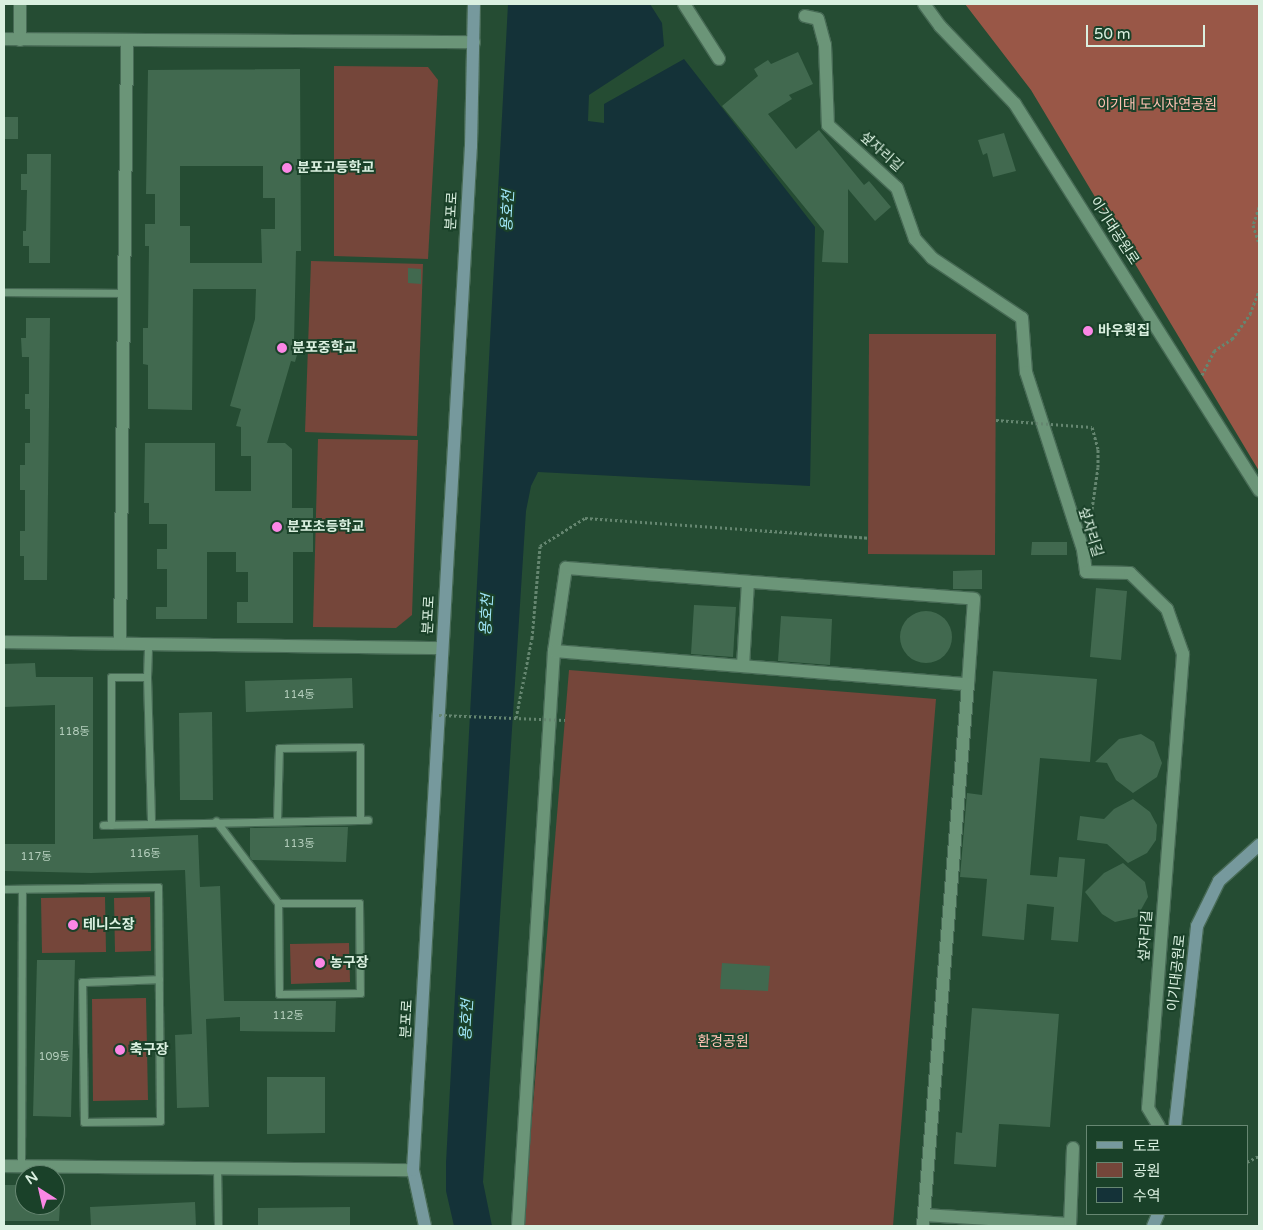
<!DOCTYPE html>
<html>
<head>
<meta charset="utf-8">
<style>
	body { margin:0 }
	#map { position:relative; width:1263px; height:1230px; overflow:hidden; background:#254c33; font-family:"Varela Round","Noto Sans KR",sans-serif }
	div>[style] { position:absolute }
	.green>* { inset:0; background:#75463a }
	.forest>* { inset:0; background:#995747 }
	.water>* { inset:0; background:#143238 }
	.building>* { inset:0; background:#41694f }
	.round { border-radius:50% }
	.path>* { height:3px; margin-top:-1.5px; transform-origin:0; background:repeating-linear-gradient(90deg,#658670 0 2.5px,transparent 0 5px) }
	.roads { filter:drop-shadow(1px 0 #476a55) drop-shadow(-1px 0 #476a55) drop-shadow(0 1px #476a55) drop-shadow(0 -1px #476a55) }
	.lane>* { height:7px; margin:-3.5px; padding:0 3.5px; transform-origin:3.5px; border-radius:3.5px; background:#6b9578 }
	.street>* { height:12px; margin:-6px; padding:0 6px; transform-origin:6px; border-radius:6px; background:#6b9578 }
	.secondary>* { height:12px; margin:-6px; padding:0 6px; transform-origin:6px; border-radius:6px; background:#76999d }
	.path-bridge>* { height:3px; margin-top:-1.5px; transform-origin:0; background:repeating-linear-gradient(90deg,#658670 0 2.5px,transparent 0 5px) }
	.dots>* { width:14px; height:14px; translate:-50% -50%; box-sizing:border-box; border:2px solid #1a4129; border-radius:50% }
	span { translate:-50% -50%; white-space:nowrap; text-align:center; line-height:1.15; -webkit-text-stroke:4px #1a4129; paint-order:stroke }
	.number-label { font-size:11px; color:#b4cebc }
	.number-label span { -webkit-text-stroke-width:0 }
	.park-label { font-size:14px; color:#ffc2b3 }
	.street-label { font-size:14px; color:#daf0e0 }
	.poi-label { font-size:14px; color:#daf0e0; font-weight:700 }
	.left { translate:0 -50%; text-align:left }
	.water-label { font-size:15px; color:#9fe5f6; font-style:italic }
	.frame { position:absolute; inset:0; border:5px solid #daf0e0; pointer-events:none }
	.legend { position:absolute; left:1086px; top:1125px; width:162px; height:90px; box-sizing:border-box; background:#1a4129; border:1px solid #678772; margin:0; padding:6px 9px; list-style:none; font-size:15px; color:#daf0e0 }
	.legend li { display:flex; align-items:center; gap:10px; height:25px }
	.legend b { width:25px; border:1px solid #678772 }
	.north { position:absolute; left:15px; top:1165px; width:50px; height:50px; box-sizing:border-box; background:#1a4129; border:1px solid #678772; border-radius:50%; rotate:325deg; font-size:14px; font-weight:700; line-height:20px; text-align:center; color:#daf0e0 }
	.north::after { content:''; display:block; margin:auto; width:18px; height:22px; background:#fb87e6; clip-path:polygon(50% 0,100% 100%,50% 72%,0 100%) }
	.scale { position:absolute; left:1086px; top:25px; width:119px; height:22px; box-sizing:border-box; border:2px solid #daf0e0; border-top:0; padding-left:6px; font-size:15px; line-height:18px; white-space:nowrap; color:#daf0e0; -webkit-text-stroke:4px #1a4129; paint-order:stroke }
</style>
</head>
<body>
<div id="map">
	<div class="green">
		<div style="clip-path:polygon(334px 66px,428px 67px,438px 80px,428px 259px,334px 256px)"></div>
		<div style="clip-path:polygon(311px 261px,423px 264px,417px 436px,305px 432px)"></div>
		<div style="clip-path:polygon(869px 334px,996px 334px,995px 555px,868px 554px)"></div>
		<div style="clip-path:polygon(318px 439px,418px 440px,412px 615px,396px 628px,313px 627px)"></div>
		<div style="clip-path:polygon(569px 670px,936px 699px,893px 1226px,523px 1226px)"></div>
		<div style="clip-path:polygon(105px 897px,106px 952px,42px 953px,41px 898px)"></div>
		<div style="clip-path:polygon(150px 897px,151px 951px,115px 952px,114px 898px)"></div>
		<div style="clip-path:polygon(349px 943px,350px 982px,291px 984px,290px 944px)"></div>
		<div style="clip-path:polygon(146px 998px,148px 1100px,93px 1101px,92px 999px)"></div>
	</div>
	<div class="forest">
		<div style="clip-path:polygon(965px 4px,1259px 4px,1259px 471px,1031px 90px)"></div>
	</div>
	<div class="water">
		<div style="clip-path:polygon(508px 4px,650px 4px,662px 23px,664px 46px,589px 95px,588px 121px,604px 123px,604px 104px,684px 59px,815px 227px,810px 486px,538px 472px,531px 486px,526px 511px,483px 1182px,492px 1226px,454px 1226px,446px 1191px,446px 1163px)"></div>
	</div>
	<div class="building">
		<div style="clip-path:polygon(798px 52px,813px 84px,789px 95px,792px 99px,768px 114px,796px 149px,819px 130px,864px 185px,869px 181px,891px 207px,875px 221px,848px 189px,848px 263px,822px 262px,824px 231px,722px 106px,758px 76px,754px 69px,768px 60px,771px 64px)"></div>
		<div style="clip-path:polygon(evenodd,300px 69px,301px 251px,296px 251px,294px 343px,300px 344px,295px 362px,291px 361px,267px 443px,285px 443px,292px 449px,292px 508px,313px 508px,313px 552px,293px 552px,293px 623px,237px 623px,237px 602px,248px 602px,248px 572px,236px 572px,236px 552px,207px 552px,207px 619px,156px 619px,156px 607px,167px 607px,167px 569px,157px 569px,157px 549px,167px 549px,167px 524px,149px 524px,149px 503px,144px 503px,145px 443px,215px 443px,215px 491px,251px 491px,251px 456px,241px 456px,241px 427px,236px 426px,241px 409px,230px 406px,255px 319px,256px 289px,193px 289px,192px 410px,148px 409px,148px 365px,143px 364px,143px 328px,148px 328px,149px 246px,145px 246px,145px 224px,155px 224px,155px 194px,146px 194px,148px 70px,300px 69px,180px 166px,263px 166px,263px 198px,275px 198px,275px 229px,261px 229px,262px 263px,190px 263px,190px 226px,180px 226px,180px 166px)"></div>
		<div style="clip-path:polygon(4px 117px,18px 117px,18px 139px,4px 139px)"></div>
		<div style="clip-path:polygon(1004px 133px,1016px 171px,993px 177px,987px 153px,983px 155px,978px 140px)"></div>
		<div style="clip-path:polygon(27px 154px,51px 154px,50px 263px,29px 263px,29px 246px,23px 246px,23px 231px,26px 231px,27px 190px,21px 190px,21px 174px,27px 174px)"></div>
		<div style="clip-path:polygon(408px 268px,421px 269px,421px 284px,408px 283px)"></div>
		<div style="clip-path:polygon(26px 318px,50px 318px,47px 580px,24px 580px,24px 556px,20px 556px,20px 531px,25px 531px,25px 490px,20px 490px,20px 465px,25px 465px,25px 443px,30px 443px,30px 409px,25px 409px,25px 394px,29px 394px,29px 357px,22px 357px,21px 338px,26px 338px)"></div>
		<div style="clip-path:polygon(1032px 542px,1067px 542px,1067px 555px,1031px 555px)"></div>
		<div style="clip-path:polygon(982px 570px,982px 589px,953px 589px,953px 571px)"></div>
		<div style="clip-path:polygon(1096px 588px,1127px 591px,1121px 660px,1090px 657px)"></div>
		<div style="clip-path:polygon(694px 605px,736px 607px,733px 657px,691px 654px)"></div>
		<div class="round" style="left:900px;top:611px;width:52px;height:52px"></div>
		<div style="clip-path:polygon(781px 616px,832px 619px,830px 665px,778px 661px)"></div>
		<div style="clip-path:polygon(35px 663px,36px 677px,93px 677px,93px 839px,198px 835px,200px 887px,220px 886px,224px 1001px,336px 1001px,335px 1032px,240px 1031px,240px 1017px,206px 1019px,209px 1107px,177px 1108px,175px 1035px,192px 1034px,185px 870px,91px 873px,4px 871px,4px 844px,55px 844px,55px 705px,4px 707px,4px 664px)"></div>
		<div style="clip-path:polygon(993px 671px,1097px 679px,1090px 762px,1040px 758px,1030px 875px,1057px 877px,1059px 857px,1085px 859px,1078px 942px,1051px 940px,1054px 907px,1027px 904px,1024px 940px,982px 936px,987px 879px,960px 877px,967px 793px,982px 795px)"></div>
		<div style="clip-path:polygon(352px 678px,353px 708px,246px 712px,245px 681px)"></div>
		<div style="clip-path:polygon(212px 712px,213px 800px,180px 800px,179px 713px)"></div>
		<div style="clip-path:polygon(1141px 734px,1154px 742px,1162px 763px,1157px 777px,1133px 793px,1116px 780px,1107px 763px,1095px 762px,1119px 739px)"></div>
		<div style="clip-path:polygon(1133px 799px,1150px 812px,1157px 825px,1156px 840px,1147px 853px,1128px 863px,1107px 844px,1077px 840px,1080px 816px,1104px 819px,1114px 809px)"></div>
		<div style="clip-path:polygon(314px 827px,348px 827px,346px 862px,252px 860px,250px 857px,250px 828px)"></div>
		<div style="clip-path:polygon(1123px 863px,1145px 882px,1148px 897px,1137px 917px,1115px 922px,1102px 914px,1085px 892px,1104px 873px)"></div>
		<div style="clip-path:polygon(37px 960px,75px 960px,71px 1117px,33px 1116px)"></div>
		<div style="clip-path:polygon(722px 963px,770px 966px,768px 991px,720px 989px)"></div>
		<div style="clip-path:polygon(972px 1008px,1059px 1014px,1050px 1127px,999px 1124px,996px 1167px,954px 1164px,956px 1132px,962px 1133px)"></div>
		<div style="clip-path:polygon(267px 1077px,325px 1077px,325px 1133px,267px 1134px)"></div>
		<div style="clip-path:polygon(4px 1185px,25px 1185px,25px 1205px,60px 1205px,59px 1221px,4px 1221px)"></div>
		<div style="clip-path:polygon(195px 1202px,196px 1226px,91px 1226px,90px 1207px)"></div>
		<div style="clip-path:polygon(350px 1207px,350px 1226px,258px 1226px,258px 1208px)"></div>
	</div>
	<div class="path">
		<div style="left:1259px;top:207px;width:19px;rotate:108deg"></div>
		<div style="left:1253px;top:225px;width:19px;rotate:72deg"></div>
		<div style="left:1202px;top:375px;width:27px;rotate:-63deg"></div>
		<div style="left:1214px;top:351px;width:22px;rotate:-34deg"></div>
		<div style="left:1232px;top:339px;width:31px;rotate:-54deg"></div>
		<div style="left:1250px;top:314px;width:26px;rotate:-69deg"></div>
		<div style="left:1085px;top:514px;width:9px;rotate:-36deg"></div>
		<div style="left:1092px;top:509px;width:42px;rotate:-81.9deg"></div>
		<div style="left:1098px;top:467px;width:18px;rotate:-90deg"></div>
		<div style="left:1098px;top:449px;width:23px;rotate:-105deg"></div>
		<div style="left:516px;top:718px;width:82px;rotate:-78.7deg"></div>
		<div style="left:532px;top:638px;width:92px;rotate:-85deg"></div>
		<div style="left:540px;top:546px;width:53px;rotate:-31.9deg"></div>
		<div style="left:585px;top:518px;width:284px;rotate:4deg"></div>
		<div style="left:1247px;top:1162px;width:13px;rotate:-27deg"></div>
	</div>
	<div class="roads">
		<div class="lane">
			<div style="left:4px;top:292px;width:120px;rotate:0.5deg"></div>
			<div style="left:147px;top:677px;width:34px;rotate:-88deg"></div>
			<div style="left:277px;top:820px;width:72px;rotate:-88.4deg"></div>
			<div style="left:279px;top:748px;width:81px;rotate:-0.7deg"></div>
			<div style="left:360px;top:747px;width:73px;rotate:90deg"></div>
			<div style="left:216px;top:821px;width:103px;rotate:52.9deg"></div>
			<div style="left:103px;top:825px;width:265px;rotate:-1.1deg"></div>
			<div style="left:111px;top:825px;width:148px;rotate:-90deg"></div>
			<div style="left:111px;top:677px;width:36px"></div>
			<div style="left:147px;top:677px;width:146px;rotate:88.4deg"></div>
			<div style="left:4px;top:889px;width:154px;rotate:-0.7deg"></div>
			<div style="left:158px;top:887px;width:234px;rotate:89.5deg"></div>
			<div style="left:160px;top:1121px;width:76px;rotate:179.2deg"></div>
			<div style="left:84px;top:1122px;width:140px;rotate:-90.8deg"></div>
			<div style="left:82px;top:982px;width:77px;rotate:-2.2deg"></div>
			<div style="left:278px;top:903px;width:81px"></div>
			<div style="left:359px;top:903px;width:90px;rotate:89.4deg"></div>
			<div style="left:360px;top:993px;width:81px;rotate:179.3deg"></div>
			<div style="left:279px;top:994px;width:91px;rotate:-90.6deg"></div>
			<div style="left:21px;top:1166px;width:277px;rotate:-89.8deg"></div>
			<div style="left:217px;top:1167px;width:59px;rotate:89deg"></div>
		</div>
		<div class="street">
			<div style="left:20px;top:4px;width:36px;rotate:90deg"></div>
			<div style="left:684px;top:4px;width:65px;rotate:57.5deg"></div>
			<div style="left:924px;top:4px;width:27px;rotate:54deg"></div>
			<div style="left:940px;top:26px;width:108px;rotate:46.1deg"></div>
			<div style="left:1015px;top:104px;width:457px;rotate:57.7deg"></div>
			<div style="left:805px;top:16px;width:13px;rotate:13deg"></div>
			<div style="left:818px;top:19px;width:27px;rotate:75deg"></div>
			<div style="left:825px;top:45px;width:80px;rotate:87.9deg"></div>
			<div style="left:828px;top:125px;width:93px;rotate:42.4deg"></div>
			<div style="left:897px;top:188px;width:54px;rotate:70.6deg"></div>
			<div style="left:915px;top:239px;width:25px;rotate:48deg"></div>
			<div style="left:932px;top:258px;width:108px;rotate:33.7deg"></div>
			<div style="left:1022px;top:318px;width:54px;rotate:85.8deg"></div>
			<div style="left:1026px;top:372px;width:187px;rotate:72.2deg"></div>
			<div style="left:1083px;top:550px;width:22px;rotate:82deg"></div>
			<div style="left:1086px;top:572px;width:44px;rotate:1.3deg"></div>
			<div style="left:1130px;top:573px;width:52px;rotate:44.2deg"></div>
			<div style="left:1167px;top:609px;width:48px;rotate:70.4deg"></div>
			<div style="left:1183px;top:654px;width:455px;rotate:94.4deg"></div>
			<div style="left:1148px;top:1108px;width:21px;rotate:59deg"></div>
			<div style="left:4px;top:39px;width:470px;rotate:0.4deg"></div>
			<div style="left:4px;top:642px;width:438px;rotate:0.8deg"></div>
			<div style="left:120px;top:643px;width:603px;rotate:-89.33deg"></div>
			<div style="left:554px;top:651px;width:84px;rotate:-81.8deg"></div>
			<div style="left:566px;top:568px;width:409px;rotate:4.3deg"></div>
			<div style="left:974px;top:599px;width:85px;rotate:94deg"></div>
			<div style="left:743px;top:666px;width:84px;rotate:-86.6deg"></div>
			<div style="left:4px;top:1166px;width:409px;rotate:0.6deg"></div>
			<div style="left:924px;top:1215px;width:146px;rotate:3.5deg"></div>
			<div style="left:518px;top:1226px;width:576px;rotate:-86.42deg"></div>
			<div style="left:554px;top:651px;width:415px;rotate:4.6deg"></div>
			<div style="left:968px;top:684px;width:544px;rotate:94.75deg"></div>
			<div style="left:1070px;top:1226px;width:78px;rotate:-87.8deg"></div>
		</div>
		<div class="secondary">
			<div style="left:1175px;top:1126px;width:201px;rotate:-83.7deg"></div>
			<div style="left:1197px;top:926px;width:50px;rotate:-63.9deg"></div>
			<div style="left:1219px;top:881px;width:54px;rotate:-42deg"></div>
			<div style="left:425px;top:1226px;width:57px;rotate:-102.1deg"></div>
			<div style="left:413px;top:1170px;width:1026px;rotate:-86.76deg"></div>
			<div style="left:471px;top:146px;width:142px;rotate:-88.8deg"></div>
			<div style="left:1153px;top:1226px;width:13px;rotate:-67deg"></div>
		</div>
	</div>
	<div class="path-bridge">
		<div style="left:996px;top:420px;width:96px;rotate:4.2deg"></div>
		<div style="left:439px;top:715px;width:126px;rotate:2.3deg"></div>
	</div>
	<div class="dots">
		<div style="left:287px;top:168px;background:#fb87e6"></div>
		<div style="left:1088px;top:331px;background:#fb87e6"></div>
		<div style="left:282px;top:348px;background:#fb87e6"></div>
		<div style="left:277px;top:527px;background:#fb87e6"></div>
		<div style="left:73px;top:925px;background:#fb87e6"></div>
		<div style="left:320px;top:963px;background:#fb87e6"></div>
		<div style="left:120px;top:1050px;background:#fb87e6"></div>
	</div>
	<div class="number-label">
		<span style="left:299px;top:695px">114동</span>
		<span style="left:74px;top:732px">118동</span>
		<span style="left:299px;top:844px">113동</span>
		<span style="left:145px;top:854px">116동</span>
		<span style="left:36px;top:857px">117동</span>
		<span style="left:288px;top:1016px">112동</span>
		<span style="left:54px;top:1057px">109동</span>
	</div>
	<div class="park-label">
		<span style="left:1157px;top:105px">이기대 도시자연공원</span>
		<span style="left:723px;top:1042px">환경공원</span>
	</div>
	<div class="street-label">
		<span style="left:881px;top:152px;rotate:42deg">섶자리길</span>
		<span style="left:452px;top:211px;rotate:-87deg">분포로</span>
		<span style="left:1114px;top:231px;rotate:57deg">이기대공원로</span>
		<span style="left:1090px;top:532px;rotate:73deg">섶자리길</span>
		<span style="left:429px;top:615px;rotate:-87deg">분포로</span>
		<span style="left:1146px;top:936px;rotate:-86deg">섶자리길</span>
		<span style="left:1177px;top:973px;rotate:-84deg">이기대공원로</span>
		<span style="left:407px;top:1019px;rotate:-87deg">분포로</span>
	</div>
	<div class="poi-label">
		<span class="left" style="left:297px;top:168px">분포고등학교</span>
		<span class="left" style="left:1098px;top:331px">바우횟집</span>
		<span class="left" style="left:292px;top:348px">분포중학교</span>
		<span class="left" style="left:287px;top:527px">분포초등학교</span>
		<span class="left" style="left:83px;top:925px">테니스장</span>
		<span class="left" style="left:330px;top:963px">농구장</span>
		<span class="left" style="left:130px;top:1050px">축구장</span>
	</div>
	<div class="water-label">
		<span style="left:508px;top:211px;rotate:-87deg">용호천</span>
		<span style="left:487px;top:615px;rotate:-87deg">용호천</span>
		<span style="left:467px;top:1020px;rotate:-87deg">용호천</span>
	</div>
	<div class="frame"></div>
	<ul class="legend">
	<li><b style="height:6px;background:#76999d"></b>도로</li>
	<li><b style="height:14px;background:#75463a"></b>공원</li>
	<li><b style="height:14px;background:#143238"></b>수역</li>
	</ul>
	<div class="north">N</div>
	<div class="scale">50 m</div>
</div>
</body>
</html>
